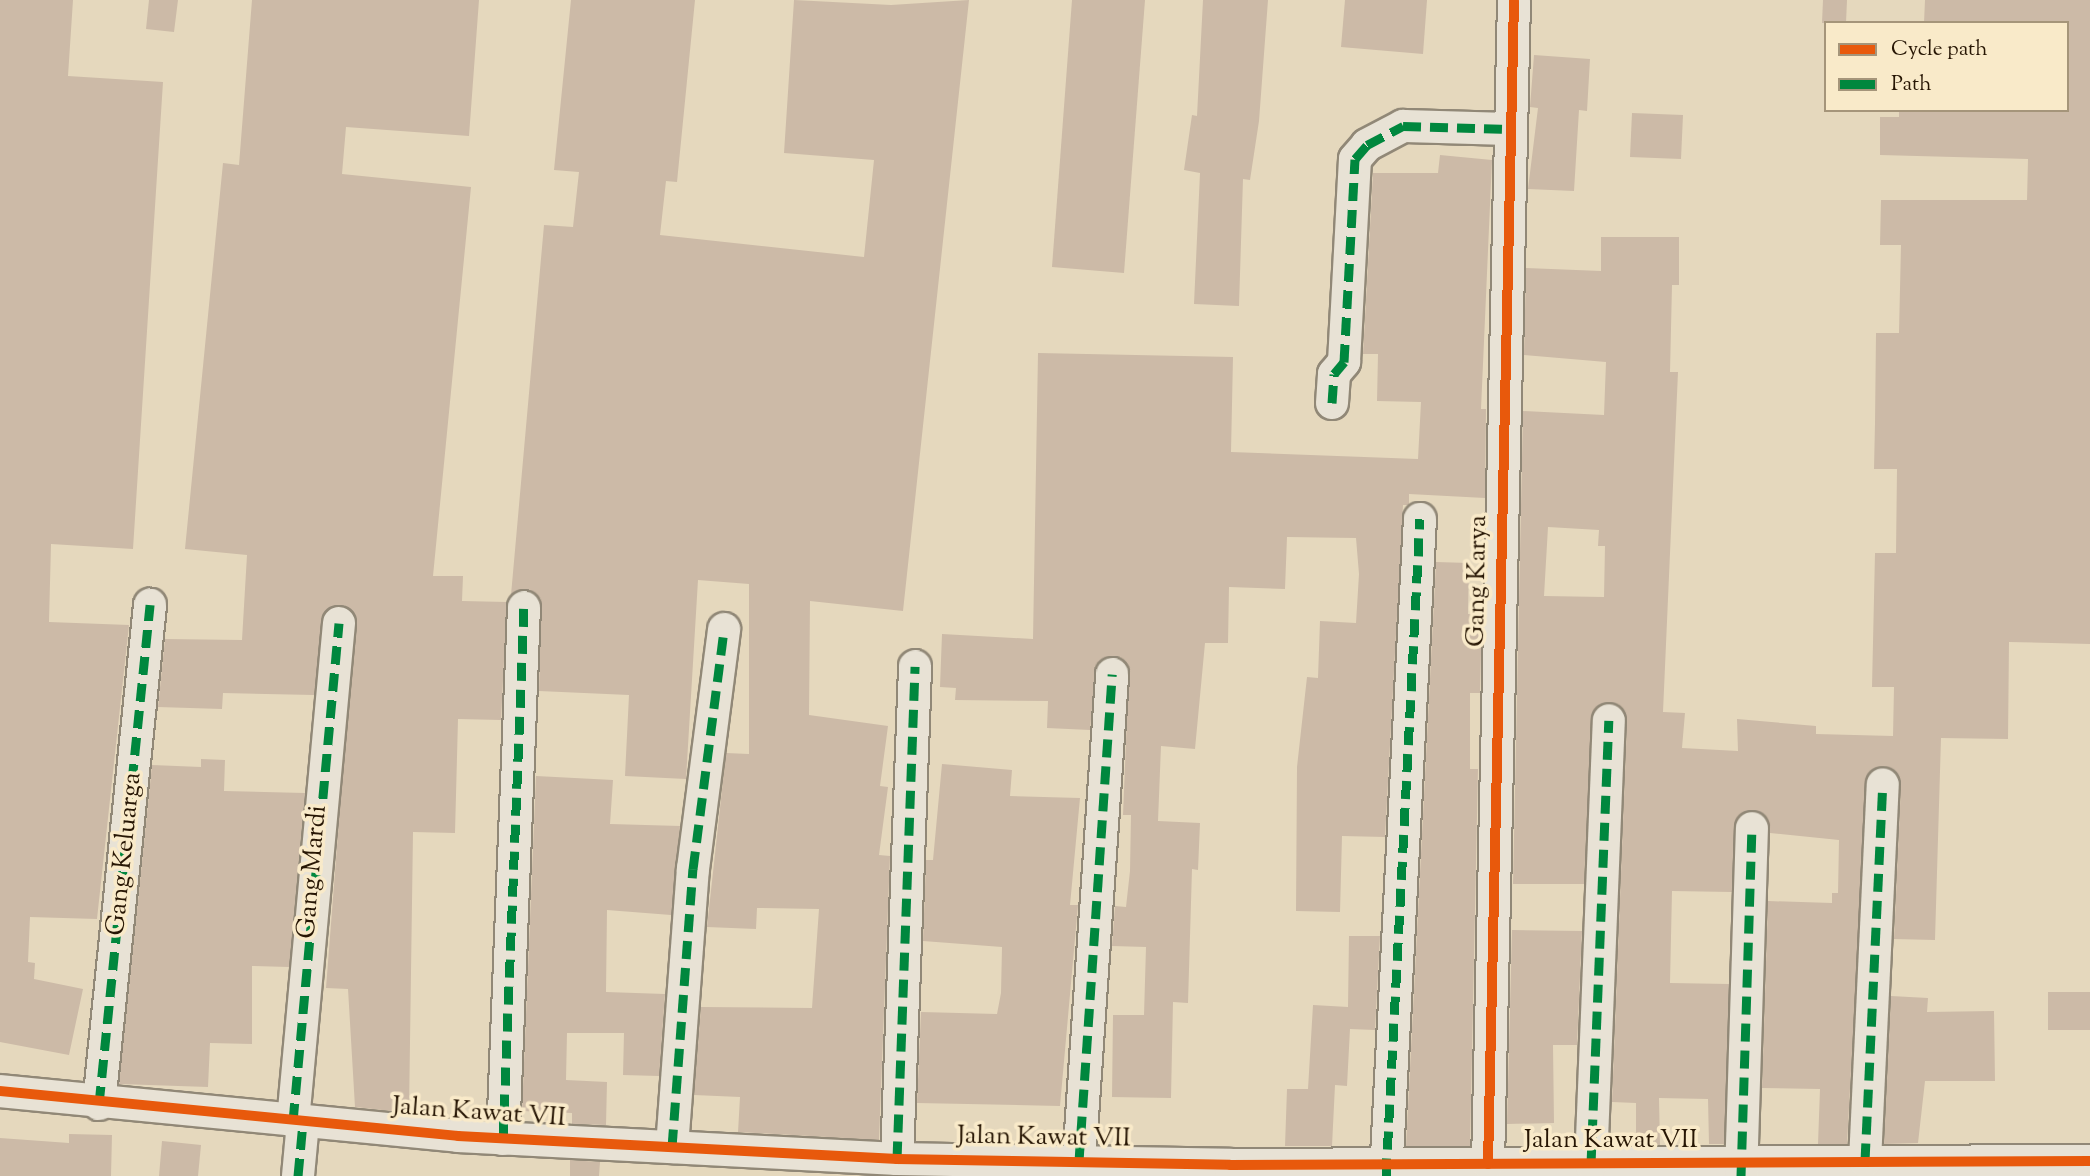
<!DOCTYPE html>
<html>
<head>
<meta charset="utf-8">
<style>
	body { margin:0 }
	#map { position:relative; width:2090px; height:1176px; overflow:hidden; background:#e5d8bd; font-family:"Sorts Mill Goudy",serif }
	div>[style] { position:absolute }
	.building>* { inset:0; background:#ccbaa7 }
	.roads { filter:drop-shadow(2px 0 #918877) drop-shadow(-2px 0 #918877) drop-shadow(0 2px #918877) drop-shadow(0 -2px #918877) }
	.minor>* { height:32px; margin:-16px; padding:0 16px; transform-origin:16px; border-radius:16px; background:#e8e2d5 }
	.quiet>* { height:9px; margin-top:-4.5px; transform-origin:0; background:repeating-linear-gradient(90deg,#00873e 0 18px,transparent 0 27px) }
	.cycleway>* { height:10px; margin:-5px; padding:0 5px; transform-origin:5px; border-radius:5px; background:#e8590c }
	span { translate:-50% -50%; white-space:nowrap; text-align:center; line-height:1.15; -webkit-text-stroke:7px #f9eac9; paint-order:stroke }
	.street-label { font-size:26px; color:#271604 }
	.legend { position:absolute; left:1824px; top:21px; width:245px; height:91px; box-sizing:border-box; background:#f9eac9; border:2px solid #a5957a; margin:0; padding:9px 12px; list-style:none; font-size:21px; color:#271604 }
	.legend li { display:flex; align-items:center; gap:14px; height:35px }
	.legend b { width:35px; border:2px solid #a5957a }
</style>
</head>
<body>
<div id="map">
	<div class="building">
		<div style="clip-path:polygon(0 0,73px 0,68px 76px,163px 82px,133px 549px,51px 544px,49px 622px,129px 625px,97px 919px,30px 917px,28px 962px,35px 963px,34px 979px,83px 989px,69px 1055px,0 1042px)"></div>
		<div style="clip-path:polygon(149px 0,178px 0,174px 32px,146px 29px)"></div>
		<div style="clip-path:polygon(252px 0,479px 0,469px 136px,346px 127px,342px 174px,471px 187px,433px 576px,463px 576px,462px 601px,507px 602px,501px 720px,458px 719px,455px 833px,413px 832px,409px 1113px,355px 1107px,348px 989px,326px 988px,355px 615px,340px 605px,324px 613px,314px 695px,223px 693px,222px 709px,158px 707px,165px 639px,242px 640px,247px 555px,185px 549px,223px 163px,239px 165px)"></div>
		<div style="clip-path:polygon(571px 0,695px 0,677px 182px,666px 181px,660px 235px,864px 257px,874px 160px,784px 153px,794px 0,891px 5px,969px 0,903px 611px,810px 601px,809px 715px,888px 726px,880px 786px,888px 787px,879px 855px,890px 856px,879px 1140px,738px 1132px,740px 1097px,694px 1095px,701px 1007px,812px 1008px,819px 909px,757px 908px,756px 929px,707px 927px,726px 753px,749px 754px,749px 584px,698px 580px,686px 779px,625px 776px,629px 695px,539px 691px,541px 599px,525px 589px,511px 595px,544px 225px,573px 227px,579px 172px,554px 170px)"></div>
		<div style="clip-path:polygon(1072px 0,1145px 0,1124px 273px,1052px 267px)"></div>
		<div style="clip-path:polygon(1203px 0,1268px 0,1259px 121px,1250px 180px,1243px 179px,1239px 306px,1194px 304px,1200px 173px,1184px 170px,1192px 115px,1197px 116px)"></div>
		<div style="clip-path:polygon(1345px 0,1427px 0,1423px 54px,1341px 47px)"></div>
		<div style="clip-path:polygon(1823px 0,1847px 0,1846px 23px,1822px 23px)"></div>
		<div style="clip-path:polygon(evenodd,1925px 0,2090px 0,2090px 644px,2009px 642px,2008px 739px,1941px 738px,1935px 940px,1894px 939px,1901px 784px,1885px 766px,1867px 775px,1847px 1144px,1818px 1144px,1820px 1089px,1762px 1088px,1768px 901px,1832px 903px,1832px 893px,1838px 893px,1839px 840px,1770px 833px,1768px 819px,1752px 810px,1734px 827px,1732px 892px,1672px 891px,1670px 983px,1729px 984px,1724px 1144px,1709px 1144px,1708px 1099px,1659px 1098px,1660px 1145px,1636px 1145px,1636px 1103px,1612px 1102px,1627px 721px,1618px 704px,1600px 704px,1591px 719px,1584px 884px,1513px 884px,1523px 411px,1604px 415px,1606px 362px,1524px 355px,1526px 268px,1601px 271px,1601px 237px,1679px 237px,1679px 285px,1672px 285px,1670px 372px,1678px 372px,1663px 712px,1685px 713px,1682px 748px,1738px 751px,1737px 719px,1816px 726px,1816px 734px,1893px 736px,1894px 687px,1872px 687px,1875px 553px,1896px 553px,1897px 469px,1874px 469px,1875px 423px,1876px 333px,1899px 333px,1901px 245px,1880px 245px,1881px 200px,2027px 200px,2028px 159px,1880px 155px,1880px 117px,1899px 117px,1899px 110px,2067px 110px,2067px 23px,1924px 23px,1925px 0,1548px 527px,1599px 530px,1598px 546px,1605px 546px,1604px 597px,1544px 596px,1548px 527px)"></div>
		<div style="clip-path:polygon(1534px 55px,1590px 59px,1587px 111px,1579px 110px,1574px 191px,1528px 189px,1538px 108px,1530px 107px)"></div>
		<div style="clip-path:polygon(1632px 113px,1683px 115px,1681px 159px,1630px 157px)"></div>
		<div style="clip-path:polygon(1440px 155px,1492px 160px,1481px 409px,1486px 409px,1485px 498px,1409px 494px,1409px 505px,1403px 505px,1385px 837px,1342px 836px,1340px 912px,1296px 911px,1297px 767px,1307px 677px,1318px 678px,1320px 621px,1356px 623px,1359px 574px,1356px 538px,1287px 537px,1285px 589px,1229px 587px,1228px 643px,1205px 643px,1195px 749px,1161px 746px,1158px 821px,1200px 823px,1198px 870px,1192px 869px,1188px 1003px,1173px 1002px,1171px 1098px,1112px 1097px,1113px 1015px,1144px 1015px,1146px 947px,1112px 946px,1115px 906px,1126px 907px,1130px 871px,1131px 815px,1123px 815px,1129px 667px,1114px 656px,1096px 664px,1090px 730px,1047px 728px,1048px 701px,955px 700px,956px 688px,940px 687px,942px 634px,1033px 639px,1038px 353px,1233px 357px,1231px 452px,1418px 459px,1421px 402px,1377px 401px,1378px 354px,1363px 354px,1373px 173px,1438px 173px)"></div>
		<div style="clip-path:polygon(1436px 562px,1469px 563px,1468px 614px,1482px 614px,1480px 693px,1470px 693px,1470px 769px,1478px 769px,1470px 1146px,1406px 1146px)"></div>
		<div style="clip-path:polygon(201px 759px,225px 760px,224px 791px,305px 793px,289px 967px,252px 966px,252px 1044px,210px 1043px,208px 1087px,119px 1084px,152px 765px,201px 767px)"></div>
		<div style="clip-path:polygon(942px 764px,1012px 770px,1010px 796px,1080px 798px,1070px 905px,1078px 905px,1060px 1106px,917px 1103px,921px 1012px,997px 1014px,1001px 993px,1002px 947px,923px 941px,926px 860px,933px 860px)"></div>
		<div style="clip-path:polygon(536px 776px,613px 780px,610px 824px,680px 826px,671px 915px,607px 910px,606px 992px,665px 994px,659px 1076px,623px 1075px,624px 1033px,567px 1033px,566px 1080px,607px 1082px,606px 1125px,572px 1124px,572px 1113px,522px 1111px)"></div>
		<div style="clip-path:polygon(1512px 930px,1582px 931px,1577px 1045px,1553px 1045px,1554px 1123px,1507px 1124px)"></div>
		<div style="clip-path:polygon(1349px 936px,1380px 936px,1375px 1030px,1350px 1029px,1347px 1086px,1335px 1085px,1332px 1146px,1285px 1146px,1287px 1089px,1308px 1089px,1313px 1005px,1348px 1007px)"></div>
		<div style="clip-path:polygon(2048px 992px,2090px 992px,2090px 1030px,2048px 1030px)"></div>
		<div style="clip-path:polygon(1891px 996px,1928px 998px,1927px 1012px,1994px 1011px,1995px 1081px,1925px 1081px,1918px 1143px,1884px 1144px)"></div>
		<div style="clip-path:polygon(69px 1134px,112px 1135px,111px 1176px,0 1176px,0 1138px,69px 1143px)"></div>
		<div style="clip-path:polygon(162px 1141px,201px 1145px,198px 1176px,159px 1176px)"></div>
		<div style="clip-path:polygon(570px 1160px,600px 1162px,599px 1176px,570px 1176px)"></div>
	</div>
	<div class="roads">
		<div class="minor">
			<div style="left:1332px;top:403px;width:29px;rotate:-86deg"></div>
			<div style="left:1334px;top:374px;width:16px;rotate:-50deg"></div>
			<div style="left:1344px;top:362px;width:203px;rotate:-86.9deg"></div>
			<div style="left:1355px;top:159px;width:18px;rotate:-49deg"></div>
			<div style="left:1367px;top:145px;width:41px;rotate:-27.8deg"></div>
			<div style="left:1403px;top:126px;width:107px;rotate:1.6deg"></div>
			<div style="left:0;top:1091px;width:460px;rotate:5.6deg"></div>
			<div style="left:458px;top:1136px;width:440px;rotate:3deg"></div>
			<div style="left:897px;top:1159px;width:333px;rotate:1deg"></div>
			<div style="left:1230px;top:1165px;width:860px;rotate:-0.27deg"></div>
			<div style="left:99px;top:1104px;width:502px;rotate:-84.16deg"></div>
			<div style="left:293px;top:1121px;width:500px;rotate:-84.72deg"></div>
			<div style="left:503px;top:1139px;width:532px;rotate:-87.74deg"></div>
			<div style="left:672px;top:1147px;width:279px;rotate:-85.7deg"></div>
			<div style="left:693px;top:869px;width:242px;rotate:-82.6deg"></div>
			<div style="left:897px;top:1159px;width:493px;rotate:-87.9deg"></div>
			<div style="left:1079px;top:1161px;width:488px;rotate:-86.1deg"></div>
			<div style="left:1865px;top:1161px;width:377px;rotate:-87.3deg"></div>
			<div style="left:1488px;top:1164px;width:1164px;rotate:-88.72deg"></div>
			<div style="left:1591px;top:1164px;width:444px;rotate:-87.7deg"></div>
			<div style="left:298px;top:1176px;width:54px;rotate:-84.7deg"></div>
			<div style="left:1386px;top:1176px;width:658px;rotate:-87.04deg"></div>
			<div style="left:1741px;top:1176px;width:348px;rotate:-88.2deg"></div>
		</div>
	</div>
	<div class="quiet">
		<div style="left:1332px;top:403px;width:29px;rotate:-86deg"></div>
		<div style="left:1334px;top:374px;width:16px;rotate:-50deg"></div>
		<div style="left:1344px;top:362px;width:203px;rotate:-86.9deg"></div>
		<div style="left:1355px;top:159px;width:18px;rotate:-49deg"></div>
		<div style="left:1367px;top:145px;width:41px;rotate:-27.8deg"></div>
		<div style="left:1403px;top:126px;width:107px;rotate:1.6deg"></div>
		<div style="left:99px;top:1104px;width:502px;rotate:-84.16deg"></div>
		<div style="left:293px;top:1121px;width:500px;rotate:-84.72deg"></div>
		<div style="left:503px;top:1139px;width:532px;rotate:-87.74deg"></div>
		<div style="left:672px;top:1147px;width:279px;rotate:-85.7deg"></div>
		<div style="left:693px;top:869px;width:242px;rotate:-82.6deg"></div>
		<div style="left:897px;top:1159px;width:493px;rotate:-87.9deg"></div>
		<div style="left:1079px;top:1161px;width:488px;rotate:-86.1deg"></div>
		<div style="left:1865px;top:1161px;width:377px;rotate:-87.3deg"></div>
		<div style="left:1591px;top:1164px;width:444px;rotate:-87.7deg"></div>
		<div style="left:298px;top:1176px;width:54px;rotate:-84.7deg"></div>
		<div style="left:1386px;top:1176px;width:658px;rotate:-87.04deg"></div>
		<div style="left:1741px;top:1176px;width:348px;rotate:-88.2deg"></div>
	</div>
	<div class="cycleway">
		<div style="left:0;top:1091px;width:460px;rotate:5.6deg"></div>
		<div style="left:458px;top:1136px;width:440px;rotate:3deg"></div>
		<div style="left:897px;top:1159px;width:333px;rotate:1deg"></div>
		<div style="left:1230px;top:1165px;width:860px;rotate:-0.27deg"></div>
		<div style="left:1488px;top:1164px;width:1164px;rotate:-88.72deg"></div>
	</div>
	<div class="street-label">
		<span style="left:1478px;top:581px;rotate:-89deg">Gang Karya</span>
		<span style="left:125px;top:854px;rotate:-84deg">Gang Keluarga</span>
		<span style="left:313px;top:872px;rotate:-85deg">Gang Mardi</span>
		<span style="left:479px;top:1113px;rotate:4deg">Jalan Kawat VII</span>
		<span style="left:1044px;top:1138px;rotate:1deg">Jalan Kawat VII</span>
		<span style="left:1611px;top:1141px">Jalan Kawat VII</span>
	</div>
	<ul class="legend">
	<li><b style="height:9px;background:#e8590c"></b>Cycle path</li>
	<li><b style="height:9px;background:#00873e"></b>Path</li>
	</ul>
</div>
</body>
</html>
